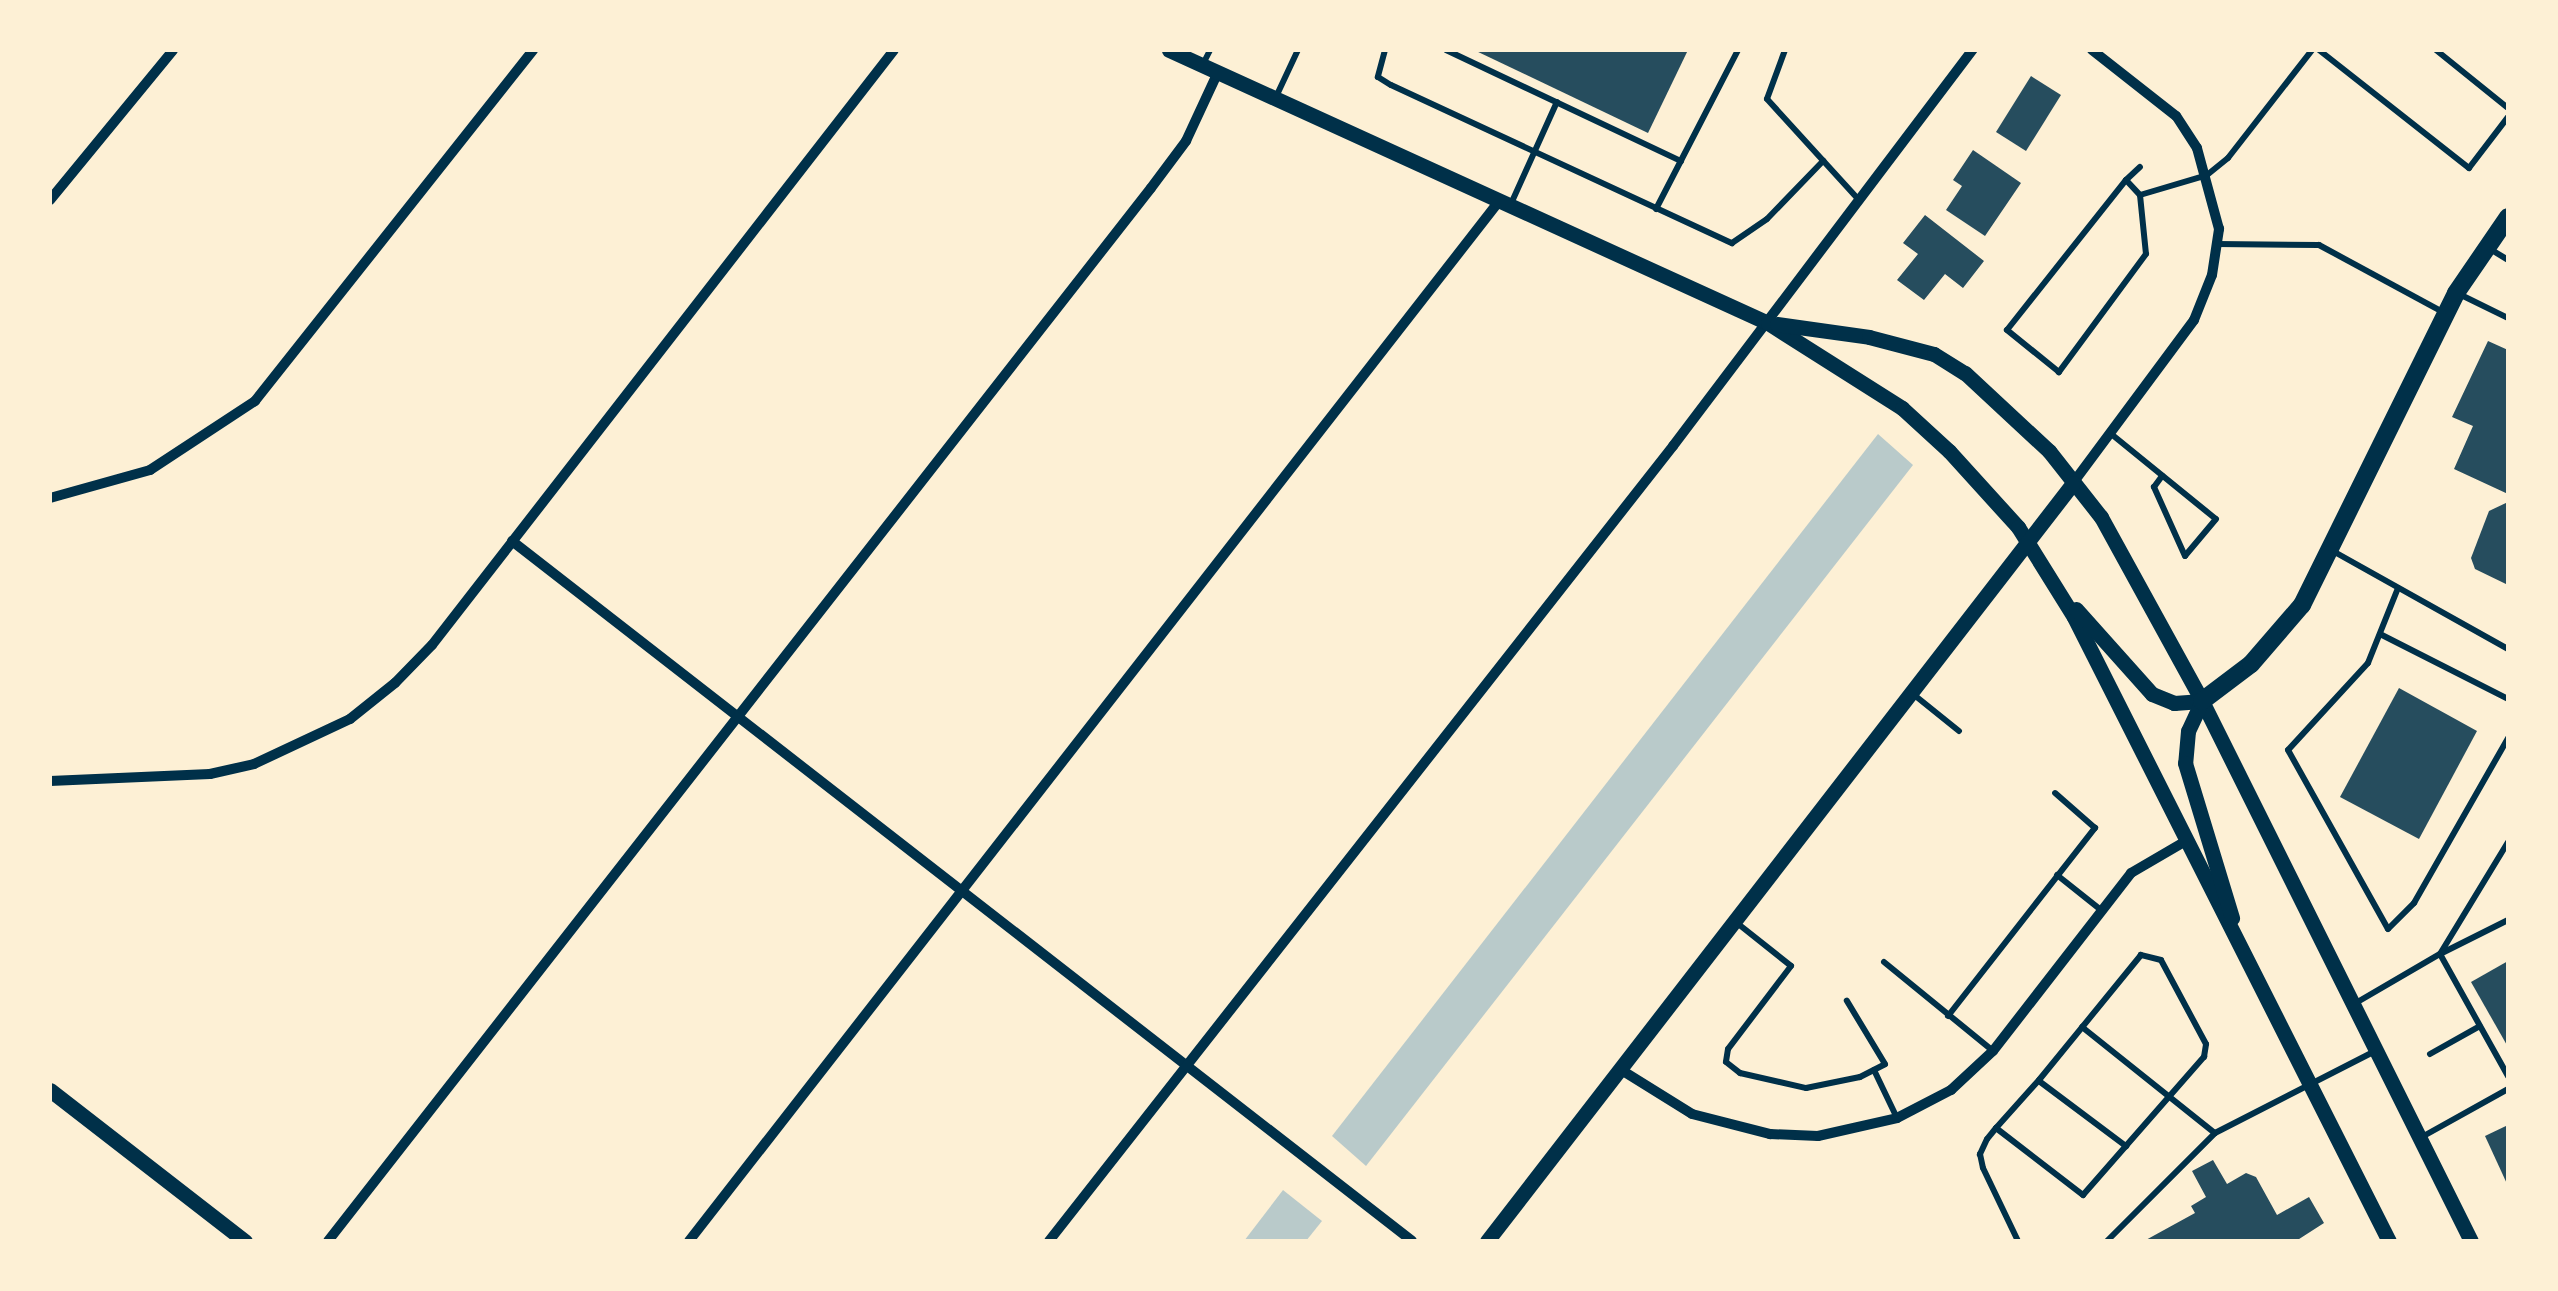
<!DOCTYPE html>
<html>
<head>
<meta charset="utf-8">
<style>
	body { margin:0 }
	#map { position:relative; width:2558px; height:1291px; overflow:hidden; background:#fdf0d5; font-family:"IBM Plex Sans",sans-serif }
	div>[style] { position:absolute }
	.green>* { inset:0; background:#b9caca }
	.building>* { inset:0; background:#264d5e }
	.service>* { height:6px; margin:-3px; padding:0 3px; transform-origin:3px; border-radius:3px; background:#003049 }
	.minor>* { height:10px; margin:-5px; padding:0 5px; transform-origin:5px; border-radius:5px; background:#003049 }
	.tertiary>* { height:15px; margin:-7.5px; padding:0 7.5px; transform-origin:7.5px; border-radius:7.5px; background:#003049 }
	.secondary>* { height:18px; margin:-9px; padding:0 9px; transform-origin:9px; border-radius:9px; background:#003049 }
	span { translate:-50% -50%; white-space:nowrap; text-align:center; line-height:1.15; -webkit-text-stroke:9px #fdf0d5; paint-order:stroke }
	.frame { position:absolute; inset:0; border:52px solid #fdf0d5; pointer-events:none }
</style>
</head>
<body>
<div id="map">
	<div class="green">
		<div style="clip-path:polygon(1878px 434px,1913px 465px,1366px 1166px,1332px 1136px)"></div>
		<div style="clip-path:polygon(1283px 1190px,1322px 1221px,1306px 1241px,1244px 1241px)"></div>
	</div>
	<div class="building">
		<div style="clip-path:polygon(1474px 50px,1688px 50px,1648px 133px)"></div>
		<div style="clip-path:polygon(2031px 76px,2061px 95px,2026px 151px,1996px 132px)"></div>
		<div style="clip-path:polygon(1973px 150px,2021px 183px,1985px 236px,1946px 210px,1962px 186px,1953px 180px)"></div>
		<div style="clip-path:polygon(1925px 215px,1984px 261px,1963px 288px,1945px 274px,1924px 300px,1897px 280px,1918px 254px,1903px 243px)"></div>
		<div style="clip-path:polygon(2488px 341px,2508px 350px,2508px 494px,2454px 469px,2473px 426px,2452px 417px)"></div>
		<div style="clip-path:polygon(2508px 502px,2508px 585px,2475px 569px,2471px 558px,2489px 511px)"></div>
		<div style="clip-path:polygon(2399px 688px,2477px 731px,2419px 839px,2340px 797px)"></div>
		<div style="clip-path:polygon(2508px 961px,2508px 1047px,2471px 982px)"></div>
		<div style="clip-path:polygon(2508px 1125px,2508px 1186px,2485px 1136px)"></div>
		<div style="clip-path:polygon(2213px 1160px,2227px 1184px,2246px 1173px,2256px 1177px,2277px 1215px,2309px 1197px,2324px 1223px,2296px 1241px,2144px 1241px,2195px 1213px,2191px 1206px,2206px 1197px,2192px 1171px)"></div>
	</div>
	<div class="service">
		<div style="left:1385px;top:50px;width:28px;rotate:105deg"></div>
		<div style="left:1378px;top:77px;width:15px;rotate:32deg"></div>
		<div style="left:1391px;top:85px;width:376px;rotate:24.9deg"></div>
		<div style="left:1732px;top:243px;width:42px;rotate:-34.4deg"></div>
		<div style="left:1767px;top:219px;width:81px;rotate:-46deg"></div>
		<div style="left:1446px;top:50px;width:260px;rotate:25.3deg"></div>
		<div style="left:1785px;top:50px;width:52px;rotate:110.2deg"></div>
		<div style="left:1767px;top:99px;width:137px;rotate:47.7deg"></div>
		<div style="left:2319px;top:50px;width:191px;rotate:38.2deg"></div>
		<div style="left:2469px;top:168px;width:64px;rotate:-52.6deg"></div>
		<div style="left:2436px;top:50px;width:92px;rotate:38.9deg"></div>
		<div style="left:1203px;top:64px;width:16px;rotate:-63deg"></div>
		<div style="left:1275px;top:99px;width:54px;rotate:-64.9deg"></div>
		<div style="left:2126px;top:180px;width:21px;rotate:47deg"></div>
		<div style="left:2140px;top:195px;width:59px;rotate:84.2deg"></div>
		<div style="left:2146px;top:254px;width:147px;rotate:126.4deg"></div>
		<div style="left:2059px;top:372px;width:67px;rotate:-141.1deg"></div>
		<div style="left:2007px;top:330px;width:191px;rotate:-51.6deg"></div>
		<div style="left:2126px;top:180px;width:19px;rotate:-43deg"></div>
		<div style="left:2140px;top:195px;width:70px;rotate:-16.6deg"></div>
		<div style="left:2207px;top:175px;width:27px;rotate:-39deg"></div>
		<div style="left:2228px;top:158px;width:137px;rotate:-52.1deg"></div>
		<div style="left:1510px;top:206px;width:114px;rotate:-65.7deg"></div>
		<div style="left:1656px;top:209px;width:179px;rotate:-62.7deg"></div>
		<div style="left:2217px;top:244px;width:102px;rotate:0.6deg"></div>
		<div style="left:2319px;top:245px;width:141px;rotate:28.4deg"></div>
		<div style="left:2490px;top:249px;width:21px;rotate:31deg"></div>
		<div style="left:2457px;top:293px;width:57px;rotate:26.1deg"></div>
		<div style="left:2110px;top:433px;width:136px;rotate:39.1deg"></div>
		<div style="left:2216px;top:519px;width:48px;rotate:130deg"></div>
		<div style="left:2185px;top:556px;width:76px;rotate:-114.2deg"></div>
		<div style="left:2154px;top:487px;width:14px;rotate:-54deg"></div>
		<div style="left:2331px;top:550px;width:203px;rotate:29.2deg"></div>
		<div style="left:2398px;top:588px;width:81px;rotate:111.8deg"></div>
		<div style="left:2368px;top:663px;width:118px;rotate:132.6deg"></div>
		<div style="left:2288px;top:750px;width:205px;rotate:60.8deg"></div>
		<div style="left:2388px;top:929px;width:37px;rotate:-45deg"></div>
		<div style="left:2414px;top:903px;width:190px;rotate:-60.3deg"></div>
		<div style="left:2380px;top:634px;width:144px;rotate:26.9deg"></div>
		<div style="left:1913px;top:694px;width:59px;rotate:38.8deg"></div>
		<div style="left:2057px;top:875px;width:56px;rotate:38.5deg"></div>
		<div style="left:2508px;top:920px;width:76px;rotate:153.4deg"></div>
		<div style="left:2440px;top:954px;width:140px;rotate:60.9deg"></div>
		<div style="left:1737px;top:923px;width:69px;rotate:38.5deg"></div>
		<div style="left:1791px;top:966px;width:104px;rotate:127.2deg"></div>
		<div style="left:1728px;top:1049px;width:13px;rotate:99deg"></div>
		<div style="left:1726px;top:1062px;width:18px;rotate:38deg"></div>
		<div style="left:1740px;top:1073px;width:68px;rotate:12.8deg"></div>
		<div style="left:1806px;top:1088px;width:55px;rotate:-11.5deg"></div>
		<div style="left:1860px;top:1077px;width:28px;rotate:-27deg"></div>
		<div style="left:1885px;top:1064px;width:74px;rotate:-121.1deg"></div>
		<div style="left:1884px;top:962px;width:141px;rotate:39.2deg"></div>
		<div style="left:2354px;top:1004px;width:99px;rotate:-30.2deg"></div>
		<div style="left:2440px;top:954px;width:131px;rotate:-58.7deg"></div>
		<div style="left:1948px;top:1016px;width:239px;rotate:-52deg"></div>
		<div style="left:2095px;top:828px;width:53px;rotate:-138.8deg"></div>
		<div style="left:2082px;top:1027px;width:170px;rotate:38.6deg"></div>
		<div style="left:2430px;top:1054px;width:57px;rotate:-29.2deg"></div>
		<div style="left:1874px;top:1070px;width:53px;rotate:64.4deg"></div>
		<div style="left:2039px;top:1081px;width:109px;rotate:36.8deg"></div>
		<div style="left:1996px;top:1128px;width:110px;rotate:37.6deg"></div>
		<div style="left:2083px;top:1195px;width:184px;rotate:-48.8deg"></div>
		<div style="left:2204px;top:1057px;width:13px;rotate:-81deg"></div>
		<div style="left:2206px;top:1044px;width:95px;rotate:-118.2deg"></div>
		<div style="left:2161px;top:960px;width:21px;rotate:-166deg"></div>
		<div style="left:2141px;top:955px;width:161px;rotate:129.2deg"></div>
		<div style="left:2039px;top:1080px;width:64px;rotate:131.9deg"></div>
		<div style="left:1996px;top:1128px;width:14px;rotate:129deg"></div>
		<div style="left:1987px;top:1139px;width:17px;rotate:115deg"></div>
		<div style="left:1980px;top:1154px;width:14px;rotate:78deg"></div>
		<div style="left:1983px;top:1168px;width:81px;rotate:64.4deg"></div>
		<div style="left:2420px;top:1138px;width:101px;rotate:-29.1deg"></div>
		<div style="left:2107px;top:1241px;width:153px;rotate:-45deg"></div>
		<div style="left:2215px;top:1133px;width:180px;rotate:-27.1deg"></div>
	</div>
	<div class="minor">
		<div style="left:50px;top:200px;width:194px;rotate:-50.6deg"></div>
		<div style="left:2073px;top:483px;width:203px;rotate:-53.4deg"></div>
		<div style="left:2194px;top:320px;width:48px;rotate:-68.2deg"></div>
		<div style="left:2212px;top:275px;width:47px;rotate:-81.3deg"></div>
		<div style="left:2219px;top:229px;width:84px;rotate:-105.2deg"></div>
		<div style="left:2197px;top:148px;width:38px;rotate:-123deg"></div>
		<div style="left:2176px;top:116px;width:107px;rotate:-141.8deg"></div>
		<div style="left:50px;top:498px;width:104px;rotate:-15.6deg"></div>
		<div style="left:150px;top:470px;width:126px;rotate:-33.3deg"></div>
		<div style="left:255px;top:401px;width:448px;rotate:-51.6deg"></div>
		<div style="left:512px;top:541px;width:1140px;rotate:37.87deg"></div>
		<div style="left:50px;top:781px;width:160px;rotate:-2.5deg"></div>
		<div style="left:210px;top:774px;width:45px;rotate:-12.8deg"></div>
		<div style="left:254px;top:764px;width:106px;rotate:-25.1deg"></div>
		<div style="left:350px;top:719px;width:58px;rotate:-38.7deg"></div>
		<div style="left:395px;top:683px;width:53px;rotate:-45.8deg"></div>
		<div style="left:432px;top:645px;width:753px;rotate:-52.17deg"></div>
		<div style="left:1623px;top:1071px;width:81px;rotate:31.9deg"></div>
		<div style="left:1692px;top:1114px;width:81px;rotate:14.4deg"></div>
		<div style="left:1770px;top:1134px;width:48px;rotate:2.4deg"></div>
		<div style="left:1818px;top:1136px;width:81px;rotate:-12.8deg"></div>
		<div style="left:1897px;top:1118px;width:61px;rotate:-27.4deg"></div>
		<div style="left:1951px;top:1090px;width:57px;rotate:-42.9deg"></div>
		<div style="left:1993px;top:1051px;width:225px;rotate:-52.2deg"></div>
		<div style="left:2131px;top:873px;width:61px;rotate:-30.3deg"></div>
		<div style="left:328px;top:1241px;width:1336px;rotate:-51.99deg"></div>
		<div style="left:1151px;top:188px;width:59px;rotate:-53.3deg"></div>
		<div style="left:1186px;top:141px;width:76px;rotate:-65.1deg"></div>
		<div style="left:689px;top:1241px;width:1315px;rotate:-52.08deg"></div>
		<div style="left:1049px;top:1241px;width:1011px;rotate:-51.87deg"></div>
		<div style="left:1673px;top:446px;width:497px;rotate:-52.9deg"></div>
	</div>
	<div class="tertiary">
		<div style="left:1169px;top:50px;width:658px;rotate:24.5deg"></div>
		<div style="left:1768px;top:323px;width:159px;rotate:32.4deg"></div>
		<div style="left:1902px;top:408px;width:64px;rotate:42.5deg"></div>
		<div style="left:1949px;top:451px;width:103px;rotate:47.8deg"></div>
		<div style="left:2018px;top:527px;width:106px;rotate:58.1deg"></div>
		<div style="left:2074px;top:617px;width:699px;rotate:63.22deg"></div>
		<div style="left:1777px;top:324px;width:93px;rotate:8deg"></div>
		<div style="left:1869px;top:337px;width:67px;rotate:14.7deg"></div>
		<div style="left:1934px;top:354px;width:36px;rotate:32deg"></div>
		<div style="left:1965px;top:373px;width:115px;rotate:42.9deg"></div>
		<div style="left:2049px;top:451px;width:84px;rotate:51.8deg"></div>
		<div style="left:2101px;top:517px;width:210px;rotate:61.2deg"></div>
		<div style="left:2202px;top:701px;width:603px;rotate:63.52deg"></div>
		<div style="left:2076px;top:609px;width:114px;rotate:48.2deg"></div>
		<div style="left:2152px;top:694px;width:24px;rotate:22deg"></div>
		<div style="left:2174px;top:703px;width:28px;rotate:-4deg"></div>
		<div style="left:2202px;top:701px;width:33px;rotate:115deg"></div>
		<div style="left:2188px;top:731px;width:32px;rotate:95deg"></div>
		<div style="left:2185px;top:763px;width:162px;rotate:73.1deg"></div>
		<div style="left:50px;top:1090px;width:247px;rotate:37.8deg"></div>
		<div style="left:1487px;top:1241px;width:958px;rotate:-52.29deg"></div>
	</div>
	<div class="secondary">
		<div style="left:2202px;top:701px;width:61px;rotate:-37.1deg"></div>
		<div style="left:2251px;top:664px;width:78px;rotate:-49.2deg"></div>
		<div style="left:2302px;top:605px;width:348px;rotate:-63.7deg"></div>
		<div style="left:2456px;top:293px;width:92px;rotate:-55.6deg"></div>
	</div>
	<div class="frame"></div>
</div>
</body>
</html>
